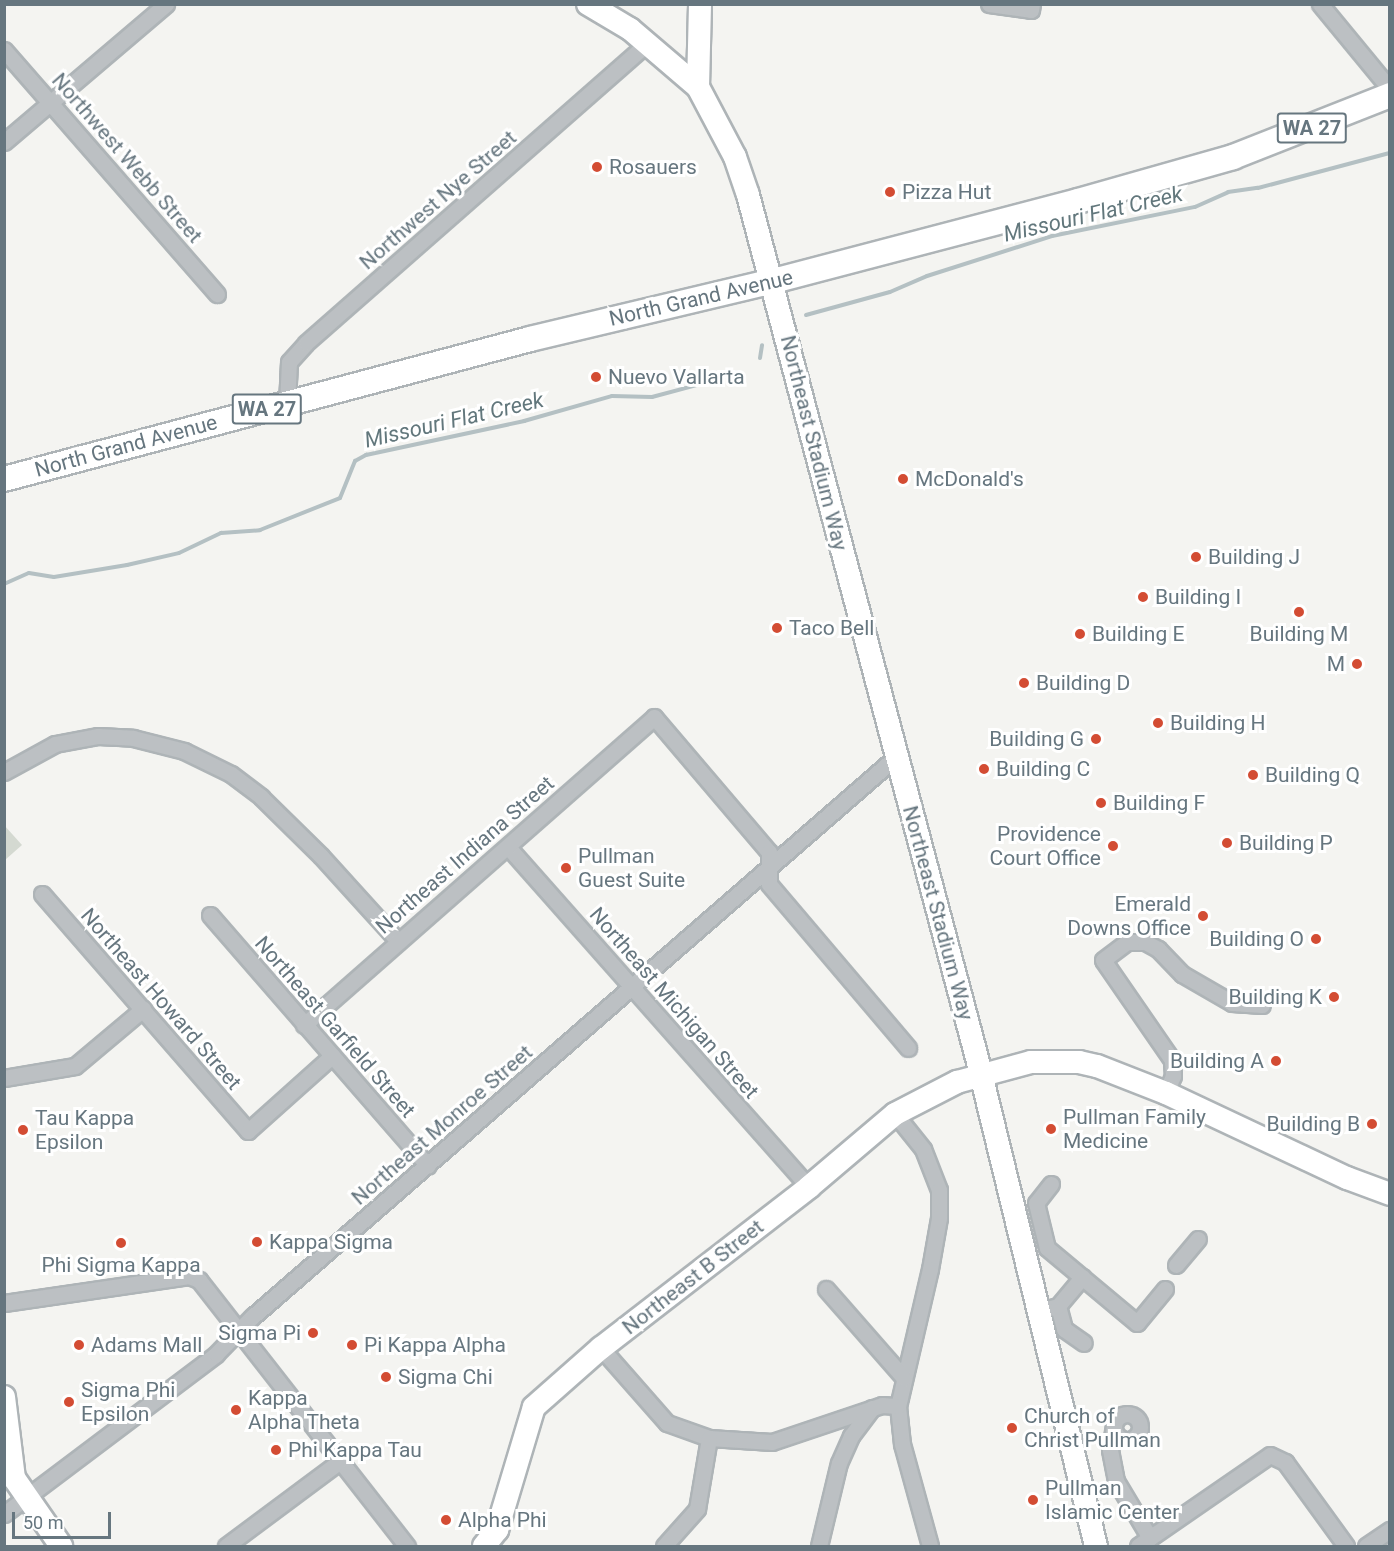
<!DOCTYPE html>
<html>
<head>
<meta charset="utf-8">
<style>
	body { margin:0 }
	#map { position:relative; width:1394px; height:1551px; overflow:hidden; background:#f4f4f1; font-family:Roboto,sans-serif }
	div>[style] { position:absolute }
	.green>* { inset:0; background:#d4d9d1 }
	.stream>* { height:4px; margin:-2px; padding:0 2px; transform-origin:2px; border-radius:2px; background:#b4c0c3 }
	.roads { filter:drop-shadow(2px 0 #aeb4b7) drop-shadow(-2px 0 #aeb4b7) drop-shadow(0 2px #aeb4b7) drop-shadow(0 -2px #aeb4b7) }
	.street>* { height:15px; margin:-7.5px; padding:0 7.5px; transform-origin:7.5px; border-radius:7.5px; background:#bcc0c3 }
	.street>.ring { margin:-7.5px; padding:0; box-sizing:content-box; background:none; border:15px solid #bcc0c3; border-radius:50% }
	.secondary>* { height:22px; margin:-11px; padding:0 11px; transform-origin:11px; border-radius:11px; background:#fff }
	.primary>* { height:24px; margin:-12px; padding:0 12px; transform-origin:12px; border-radius:12px; background:#fff }
	.dots>* { width:16px; height:16px; translate:-50% -50%; box-sizing:border-box; border:3px solid #fff; border-radius:50% }
	span { translate:-50% -50%; white-space:nowrap; text-align:center; line-height:1.15; -webkit-text-stroke:6px #fff; paint-order:stroke }
	.shield-label span { padding:2px 4px; background:#fff; border:2px solid; border-radius:4px; -webkit-text-stroke-width:0 }
	.shield-label { font-size:20px; color:#66767f; font-weight:700 }
	.street-label { font-size:21px; color:#66767f }
	.poi-label { font-size:21px; color:#66767f }
	.left { translate:0 -50%; text-align:left }
	.right { translate:-100% -50%; text-align:right }
	.water-label { font-size:22px; color:#62777c; font-style:italic }
	.frame { position:absolute; inset:0; border:6px solid #66767f; pointer-events:none }
	.scale { position:absolute; left:12px; top:1512px; width:99px; height:27px; box-sizing:border-box; border:3px solid #66767f; border-top:0; padding-left:8px; font-size:18px; line-height:21px; white-space:nowrap; color:#66767f; -webkit-text-stroke:4px #fff; paint-order:stroke }
</style>
</head>
<body>
<div id="map">
	<div class="green">
		<div style="clip-path:polygon(4px 825px,22px 845px,5px 860px,4px 860px)"></div>
	</div>
	<div class="stream">
		<div style="left:806px;top:315px;width:87px;rotate:-15.3deg"></div>
		<div style="left:890px;top:292px;width:40px;rotate:-23.4deg"></div>
		<div style="left:927px;top:276px;width:131px;rotate:-17.7deg"></div>
		<div style="left:1052px;top:236px;width:146px;rotate:-11.5deg"></div>
		<div style="left:1195px;top:207px;width:36px;rotate:-24deg"></div>
		<div style="left:1228px;top:192px;width:30px;rotate:-8deg"></div>
		<div style="left:1258px;top:188px;width:137px;rotate:-14.9deg"></div>
		<div style="left:760px;top:358px;width:13px;rotate:-81deg"></div>
		<div style="left:4px;top:584px;width:27px;rotate:-24deg"></div>
		<div style="left:29px;top:573px;width:25px;rotate:9deg"></div>
		<div style="left:54px;top:577px;width:74px;rotate:-9.3deg"></div>
		<div style="left:127px;top:565px;width:53px;rotate:-13deg"></div>
		<div style="left:179px;top:553px;width:47px;rotate:-25.5deg"></div>
		<div style="left:221px;top:533px;width:39px;rotate:-4deg"></div>
		<div style="left:260px;top:530px;width:86px;rotate:-21.8deg"></div>
		<div style="left:340px;top:498px;width:40px;rotate:-68deg"></div>
		<div style="left:355px;top:461px;width:13px;rotate:-29deg"></div>
		<div style="left:366px;top:455px;width:162px;rotate:-12.1deg"></div>
		<div style="left:524px;top:421px;width:91px;rotate:-15.9deg"></div>
		<div style="left:612px;top:396px;width:40px;rotate:1.4deg"></div>
		<div style="left:652px;top:397px;width:47px;rotate:-14.9deg"></div>
	</div>
	<div class="roads">
		<div class="street">
			<div style="left:989px;top:4px;width:42px;rotate:8.1deg"></div>
			<div style="left:1031px;top:10px;width:6px;rotate:-81deg"></div>
			<div style="left:1320px;top:4px;width:110px;rotate:50.5deg"></div>
			<div style="left:4px;top:50px;width:324px;rotate:48.9deg"></div>
			<div style="left:4px;top:142px;width:213px;rotate:-40.4deg"></div>
			<div style="left:287px;top:404px;width:42px;rotate:-87.3deg"></div>
			<div style="left:289px;top:362px;width:25px;rotate:-48deg"></div>
			<div style="left:306px;top:343px;width:455px;rotate:-41.3deg"></div>
			<div style="left:4px;top:772px;width:58px;rotate:-28.8deg"></div>
			<div style="left:55px;top:744px;width:44px;rotate:-10.5deg"></div>
			<div style="left:98px;top:736px;width:35px;rotate:3deg"></div>
			<div style="left:133px;top:738px;width:53px;rotate:14.3deg"></div>
			<div style="left:184px;top:751px;width:52px;rotate:26.1deg"></div>
			<div style="left:231px;top:774px;width:38px;rotate:37deg"></div>
			<div style="left:261px;top:797px;width:84px;rotate:44.5deg"></div>
			<div style="left:321px;top:856px;width:115px;rotate:47.8deg"></div>
			<div style="left:508px;top:847px;width:454px;rotate:48.5deg"></div>
			<div style="left:42px;top:894px;width:314px;rotate:49deg"></div>
			<div style="left:248px;top:1131px;width:113px;rotate:-41.8deg"></div>
			<div style="left:210px;top:915px;width:332px;rotate:49deg"></div>
			<div style="left:304px;top:1025px;width:466px;rotate:-41.3deg"></div>
			<div style="left:654px;top:717px;width:177px;rotate:49.6deg"></div>
			<div style="left:769px;top:852px;width:32px;rotate:90deg"></div>
			<div style="left:769px;top:884px;width:215px;rotate:49.7deg"></div>
			<div style="left:4px;top:1078px;width:72px;rotate:-9.6deg"></div>
			<div style="left:75px;top:1066px;width:89px;rotate:-40deg"></div>
			<div style="left:1166px;top:1093px;width:18px;rotate:-68deg"></div>
			<div style="left:1173px;top:1076px;width:16px;rotate:-94deg"></div>
			<div style="left:1172px;top:1060px;width:121px;rotate:-124.6deg"></div>
			<div style="left:1103px;top:960px;width:30px;rotate:-37deg"></div>
			<div style="left:1127px;top:942px;width:18px"></div>
			<div style="left:1145px;top:942px;width:15px;rotate:28deg"></div>
			<div style="left:1158px;top:949px;width:35px;rotate:46deg"></div>
			<div style="left:1182px;top:974px;width:58px;rotate:30.1deg"></div>
			<div style="left:1232px;top:1003px;width:30px;rotate:4deg"></div>
			<div style="left:895px;top:1114px;width:45px;rotate:51.3deg"></div>
			<div style="left:923px;top:1149px;width:44px;rotate:68.7deg"></div>
			<div style="left:939px;top:1190px;width:28px;rotate:90deg"></div>
			<div style="left:939px;top:1218px;width:52px;rotate:100deg"></div>
			<div style="left:930px;top:1269px;width:141px;rotate:103.1deg"></div>
			<div style="left:898px;top:1406px;width:38px;rotate:84deg"></div>
			<div style="left:902px;top:1444px;width:106px;rotate:74.6deg"></div>
			<div style="left:1051px;top:1184px;width:24px;rotate:128deg"></div>
			<div style="left:1036px;top:1203px;width:46px;rotate:76.3deg"></div>
			<div style="left:1047px;top:1248px;width:117px;rotate:39.8deg"></div>
			<div style="left:1137px;top:1323px;width:44px;rotate:-50.5deg"></div>
			<div style="left:1176px;top:1265px;width:34px;rotate:-50deg"></div>
			<div style="left:826px;top:1289px;width:118px;rotate:48.8deg"></div>
			<div style="left:4px;top:1303px;width:187px;rotate:-8.3deg"></div>
			<div style="left:189px;top:1276px;width:11px;rotate:22deg"></div>
			<div style="left:199px;top:1280px;width:338px;rotate:52deg"></div>
			<div style="left:1058px;top:1306px;width:24px;rotate:75deg"></div>
			<div style="left:1064px;top:1329px;width:24px;rotate:35deg"></div>
			<div style="left:1037px;top:1311px;width:22px;rotate:-13deg"></div>
			<div style="left:1058px;top:1306px;width:38px;rotate:-50deg"></div>
			<div style="left:601px;top:1348px;width:100px;rotate:48.7deg"></div>
			<div style="left:667px;top:1423px;width:45px;rotate:19.7deg"></div>
			<div style="left:709px;top:1438px;width:63px;rotate:3.6deg"></div>
			<div style="left:772px;top:1442px;width:116px;rotate:-18.6deg"></div>
			<div style="left:882px;top:1405px;width:16px;rotate:4deg"></div>
			<div class="ring" style="left:1114px;top:1414px;width:11px;height:11px"></div>
			<div style="left:1114px;top:1425px;width:25px;rotate:99deg"></div>
			<div style="left:1110px;top:1450px;width:32px;rotate:79deg"></div>
			<div style="left:1116px;top:1481px;width:66px;rotate:59.2deg"></div>
			<div style="left:4px;top:1514px;width:266px;rotate:-37deg"></div>
			<div style="left:216px;top:1354px;width:52px;rotate:-45.8deg"></div>
			<div style="left:252px;top:1317px;width:855px;rotate:-41.02deg"></div>
			<div style="left:226px;top:1546px;width:142px;rotate:-36.7deg"></div>
			<div style="left:664px;top:1546px;width:50px;rotate:-48.3deg"></div>
			<div style="left:697px;top:1509px;width:72px;rotate:-80.4deg"></div>
			<div style="left:819px;top:1546px;width:85px;rotate:-76.5deg"></div>
			<div style="left:839px;top:1463px;width:30px;rotate:-66deg"></div>
			<div style="left:851px;top:1436px;width:35px;rotate:-53deg"></div>
			<div style="left:1138px;top:1546px;width:160px;rotate:-34.6deg"></div>
			<div style="left:1270px;top:1455px;width:17px;rotate:25deg"></div>
			<div style="left:1285px;top:1462px;width:104px;rotate:54deg"></div>
			<div style="left:1366px;top:1546px;width:29px;rotate:-34deg"></div>
		</div>
		<div class="secondary">
			<div style="left:588px;top:4px;width:49px;rotate:30.8deg"></div>
			<div style="left:630px;top:29px;width:89px;rotate:40.5deg"></div>
			<div style="left:698px;top:87px;width:79px;rotate:62.1deg"></div>
			<div style="left:735px;top:157px;width:40px;rotate:71.1deg"></div>
			<div style="left:748px;top:195px;width:893px;rotate:75.14deg"></div>
			<div style="left:977px;top:1058px;width:502px;rotate:76.3deg"></div>
			<div style="left:698px;top:87px;width:83px;rotate:-88.6deg"></div>
			<div style="left:4px;top:1397px;width:82px;rotate:83deg"></div>
			<div style="left:14px;top:1478px;width:83px;rotate:55.3deg"></div>
			<div style="left:484px;top:1546px;width:21px;rotate:-51deg"></div>
			<div style="left:497px;top:1530px;width:128px;rotate:-73.3deg"></div>
			<div style="left:534px;top:1407px;width:89px;rotate:-41.4deg"></div>
			<div style="left:601px;top:1348px;width:263px;rotate:-37.7deg"></div>
			<div style="left:809px;top:1187px;width:113px;rotate:-40.3deg"></div>
			<div style="left:895px;top:1114px;width:70px;rotate:-27.3deg"></div>
			<div style="left:957px;top:1082px;width:77px;rotate:-15.1deg"></div>
			<div style="left:1031px;top:1062px;width:48px"></div>
			<div style="left:1079px;top:1062px;width:18px;rotate:13deg"></div>
			<div style="left:1097px;top:1066px;width:74px;rotate:21.4deg"></div>
			<div style="left:1166px;top:1093px;width:200px;rotate:25.2deg"></div>
			<div style="left:1347px;top:1178px;width:46px;rotate:20.4deg"></div>
		</div>
		<div class="primary">
			<div style="left:4px;top:479px;width:544px;rotate:-14.9deg"></div>
			<div style="left:530px;top:339px;width:250px;rotate:-13.4deg"></div>
			<div style="left:773px;top:281px;width:315px;rotate:-14.7deg"></div>
			<div style="left:1078px;top:201px;width:161px;rotate:-15.8deg"></div>
			<div style="left:1233px;top:157px;width:169px;rotate:-21.5deg"></div>
		</div>
	</div>
	<div class="dots">
		<div style="left:597px;top:167px;background:#d34c33"></div>
		<div style="left:890px;top:192px;background:#d34c33"></div>
		<div style="left:596px;top:377px;background:#d34c33"></div>
		<div style="left:903px;top:479px;background:#d34c33"></div>
		<div style="left:1196px;top:557px;background:#d34c33"></div>
		<div style="left:1143px;top:597px;background:#d34c33"></div>
		<div style="left:1299px;top:612px;background:#d34c33"></div>
		<div style="left:777px;top:628px;background:#d34c33"></div>
		<div style="left:1080px;top:634px;background:#d34c33"></div>
		<div style="left:1357px;top:664px;background:#d34c33"></div>
		<div style="left:1024px;top:683px;background:#d34c33"></div>
		<div style="left:1158px;top:723px;background:#d34c33"></div>
		<div style="left:1096px;top:739px;background:#d34c33"></div>
		<div style="left:984px;top:769px;background:#d34c33"></div>
		<div style="left:1253px;top:775px;background:#d34c33"></div>
		<div style="left:1101px;top:803px;background:#d34c33"></div>
		<div style="left:1227px;top:843px;background:#d34c33"></div>
		<div style="left:1113px;top:846px;background:#d34c33"></div>
		<div style="left:566px;top:868px;background:#d34c33"></div>
		<div style="left:1203px;top:916px;background:#d34c33"></div>
		<div style="left:1316px;top:939px;background:#d34c33"></div>
		<div style="left:1334px;top:997px;background:#d34c33"></div>
		<div style="left:1276px;top:1061px;background:#d34c33"></div>
		<div style="left:1372px;top:1124px;background:#d34c33"></div>
		<div style="left:1051px;top:1129px;background:#d34c33"></div>
		<div style="left:23px;top:1130px;background:#d34c33"></div>
		<div style="left:257px;top:1242px;background:#d34c33"></div>
		<div style="left:121px;top:1243px;background:#d34c33"></div>
		<div style="left:313px;top:1333px;background:#d34c33"></div>
		<div style="left:79px;top:1345px;background:#d34c33"></div>
		<div style="left:352px;top:1345px;background:#d34c33"></div>
		<div style="left:386px;top:1377px;background:#d34c33"></div>
		<div style="left:69px;top:1402px;background:#d34c33"></div>
		<div style="left:236px;top:1410px;background:#d34c33"></div>
		<div style="left:1012px;top:1428px;background:#d34c33"></div>
		<div style="left:276px;top:1450px;background:#d34c33"></div>
		<div style="left:1033px;top:1500px;background:#d34c33"></div>
		<div style="left:446px;top:1520px;background:#d34c33"></div>
	</div>
	<div class="shield-label">
		<span style="left:1312px;top:128px">WA 27</span>
		<span style="left:267px;top:409px">WA 27</span>
	</div>
	<div class="street-label">
		<span style="left:127px;top:158px;rotate:49deg">Northwest Webb Street</span>
		<span style="left:438px;top:200px;rotate:-41deg">Northwest Nye Street</span>
		<span style="left:701px;top:298px;rotate:-13deg">North Grand Avenue</span>
		<span style="left:814px;top:443px;rotate:76deg">Northeast Stadium Way</span>
		<span style="left:126px;top:446px;rotate:-15deg">North Grand Avenue</span>
		<span style="left:465px;top:855px;rotate:-41deg">Northeast Indiana Street</span>
		<span style="left:938px;top:913px;rotate:75deg">Northeast Stadium Way</span>
		<span style="left:161px;top:999px;rotate:49deg">Northeast Howard Street</span>
		<span style="left:674px;top:1003px;rotate:49deg">Northeast Michigan Street</span>
		<span style="left:335px;top:1027px;rotate:49deg">Northeast Garfield Street</span>
		<span style="left:442px;top:1125px;rotate:-41deg">Northeast Monroe Street</span>
		<span style="left:693px;top:1277px;rotate:-38deg">Northeast B Street</span>
	</div>
	<div class="poi-label">
		<span class="left" style="left:609px;top:167px">Rosauers</span>
		<span class="left" style="left:902px;top:192px">Pizza Hut</span>
		<span class="left" style="left:608px;top:377px">Nuevo Vallarta</span>
		<span class="left" style="left:915px;top:479px">McDonald's</span>
		<span class="left" style="left:1208px;top:557px">Building J</span>
		<span class="left" style="left:1155px;top:597px">Building I</span>
		<span class="left" style="left:789px;top:628px">Taco Bell</span>
		<span class="left" style="left:1092px;top:634px">Building E</span>
		<span style="left:1299px;top:634px">Building M</span>
		<span class="right" style="left:1345px;top:664px">M</span>
		<span class="left" style="left:1036px;top:683px">Building D</span>
		<span class="left" style="left:1170px;top:723px">Building H</span>
		<span class="right" style="left:1084px;top:739px">Building G</span>
		<span class="left" style="left:996px;top:769px">Building C</span>
		<span class="left" style="left:1265px;top:775px">Building Q</span>
		<span class="left" style="left:1113px;top:803px">Building F</span>
		<span class="right" style="left:1101px;top:846px">Providence<br>Court Office</span>
		<span class="left" style="left:1239px;top:843px">Building P</span>
		<span class="left" style="left:578px;top:868px">Pullman<br>Guest Suite</span>
		<span class="right" style="left:1191px;top:916px">Emerald<br>Downs Office</span>
		<span class="right" style="left:1304px;top:939px">Building O</span>
		<span class="right" style="left:1322px;top:997px">Building K</span>
		<span class="right" style="left:1264px;top:1061px">Building A</span>
		<span class="left" style="left:1063px;top:1129px">Pullman Family<br>Medicine</span>
		<span class="left" style="left:35px;top:1130px">Tau Kappa<br>Epsilon</span>
		<span class="right" style="left:1360px;top:1124px">Building B</span>
		<span class="left" style="left:269px;top:1242px">Kappa Sigma</span>
		<span style="left:121px;top:1265px">Phi Sigma Kappa</span>
		<span class="right" style="left:301px;top:1333px">Sigma Pi</span>
		<span class="left" style="left:91px;top:1345px">Adams Mall</span>
		<span class="left" style="left:364px;top:1345px">Pi Kappa Alpha</span>
		<span class="left" style="left:398px;top:1377px">Sigma Chi</span>
		<span class="left" style="left:81px;top:1402px">Sigma Phi<br>Epsilon</span>
		<span class="left" style="left:248px;top:1410px">Kappa<br>Alpha Theta</span>
		<span class="left" style="left:1024px;top:1428px">Church of<br>Christ Pullman</span>
		<span class="left" style="left:288px;top:1450px">Phi Kappa Tau</span>
		<span class="left" style="left:1045px;top:1500px">Pullman<br>Islamic Center</span>
		<span class="left" style="left:458px;top:1520px">Alpha Phi</span>
	</div>
	<div class="water-label">
		<span style="left:1093px;top:214px;rotate:-13deg">Missouri Flat Creek</span>
		<span style="left:454px;top:420px;rotate:-13deg">Missouri Flat Creek</span>
	</div>
	<div class="frame"></div>
	<div class="scale">50 m</div>
</div>
</body>
</html>
